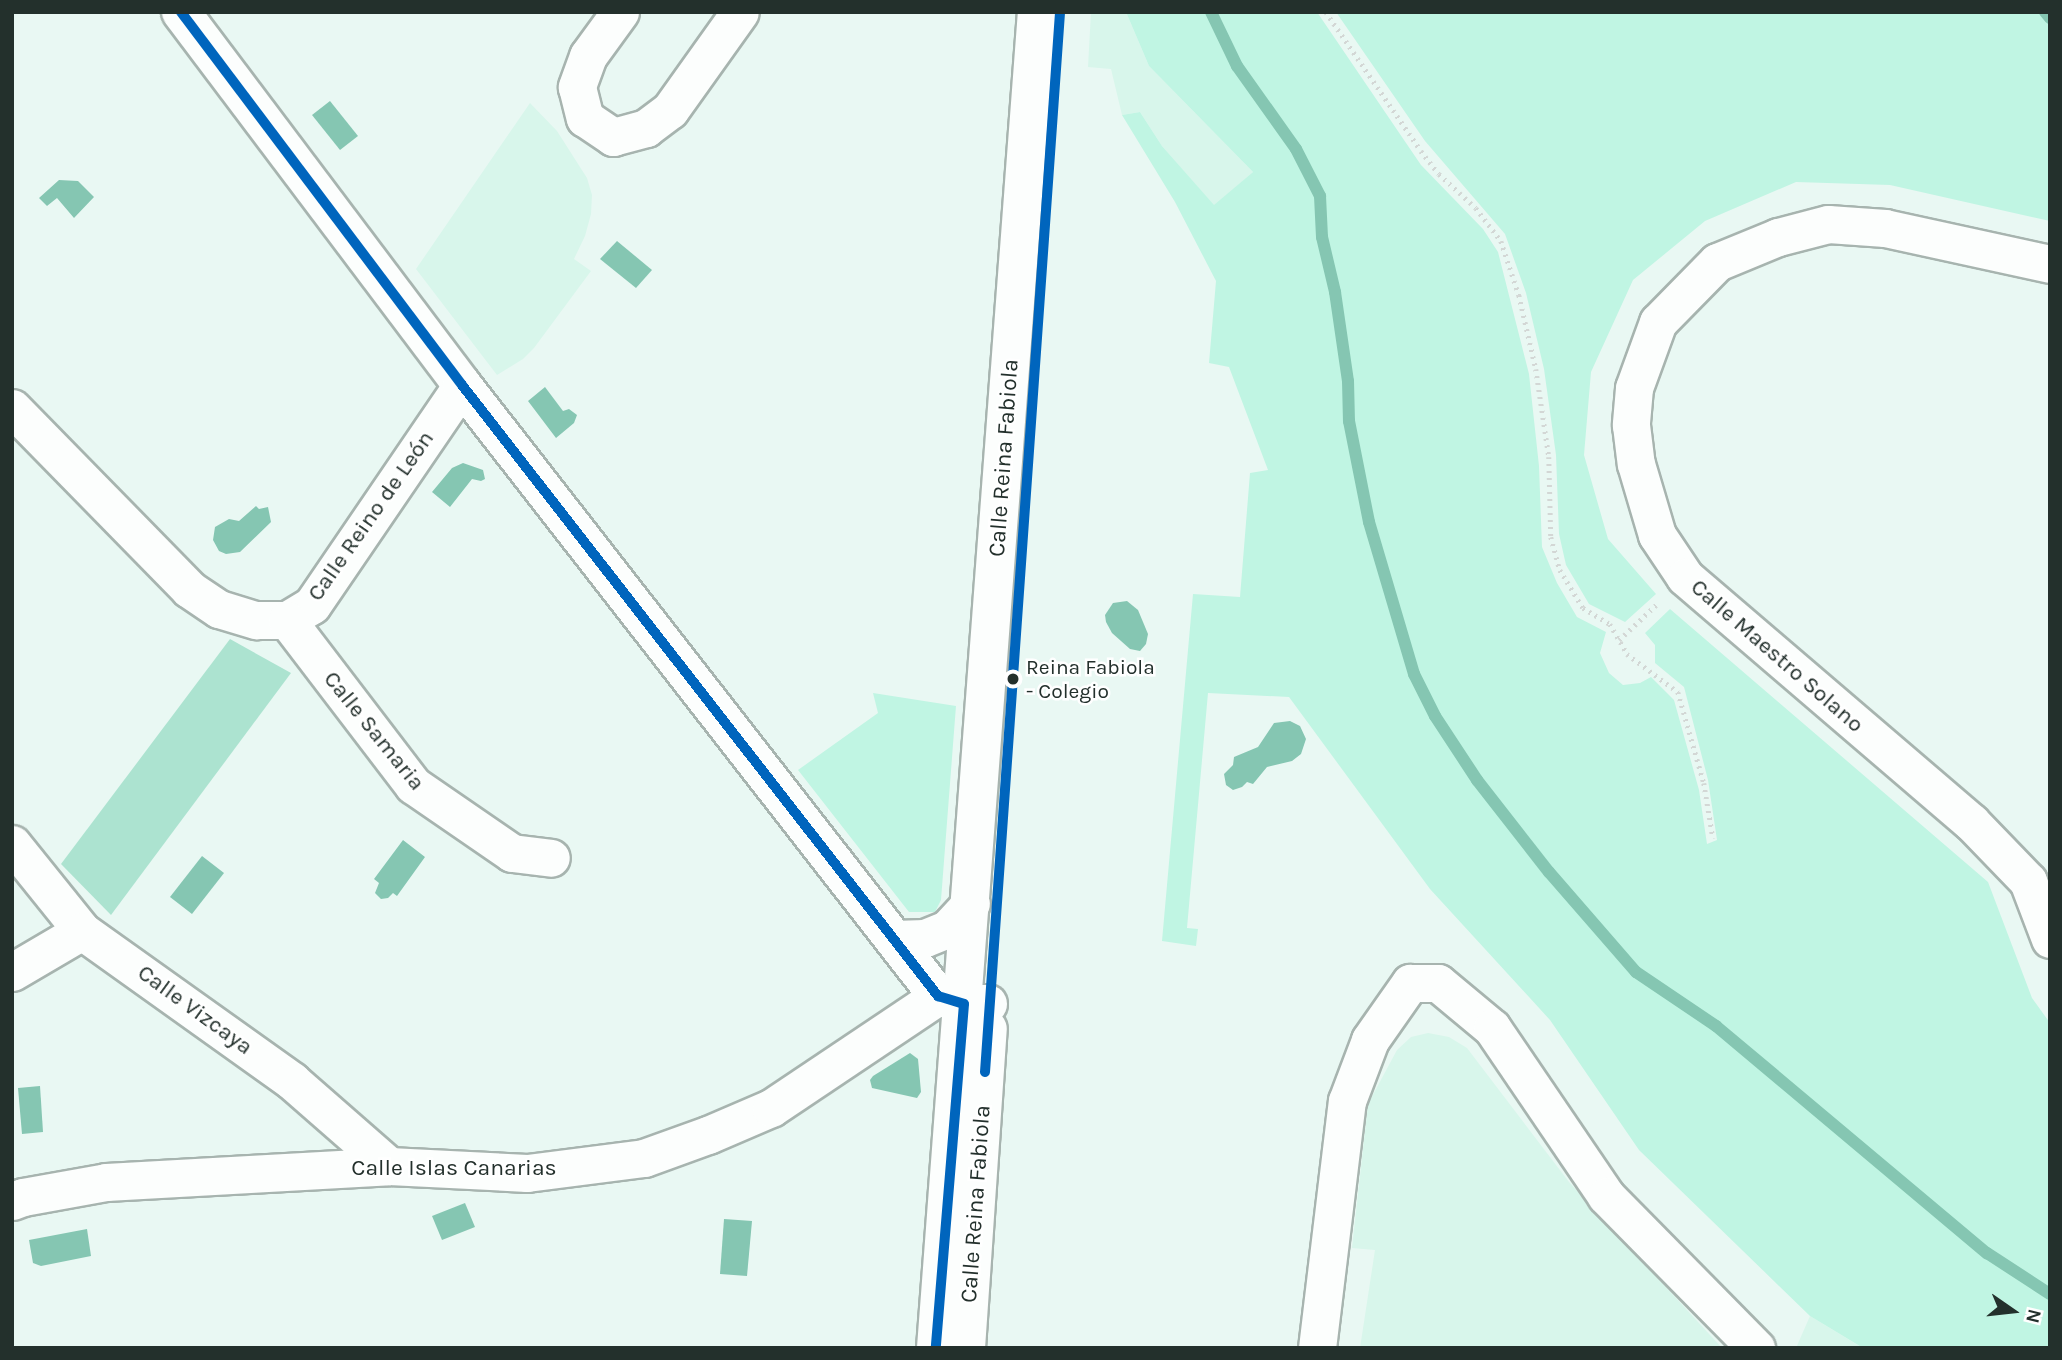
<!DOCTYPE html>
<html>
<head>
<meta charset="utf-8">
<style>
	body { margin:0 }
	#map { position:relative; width:2062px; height:1360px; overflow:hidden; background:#e9f8f3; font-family:Karla,sans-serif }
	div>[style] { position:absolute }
	.built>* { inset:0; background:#d8f6eb }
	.green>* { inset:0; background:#c0f5e3 }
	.forest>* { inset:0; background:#ace3d0 }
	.water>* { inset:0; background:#85c6b2 }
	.stream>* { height:12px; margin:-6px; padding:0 6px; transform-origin:6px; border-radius:6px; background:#85c6b2 }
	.path>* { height:4.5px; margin-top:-2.25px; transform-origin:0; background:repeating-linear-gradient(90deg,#d3d7d5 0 2px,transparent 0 7px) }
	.roads { filter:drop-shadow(2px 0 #a7b4af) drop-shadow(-2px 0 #a7b4af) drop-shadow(0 2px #a7b4af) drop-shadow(0 -2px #a7b4af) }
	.minor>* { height:37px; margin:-18.5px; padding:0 18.5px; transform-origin:18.5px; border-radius:18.5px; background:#fcfefd }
	.tertiary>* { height:38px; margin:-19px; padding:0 19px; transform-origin:19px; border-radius:19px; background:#fcfefd }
	.bus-1>* { height:10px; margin:-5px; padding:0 5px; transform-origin:5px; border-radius:5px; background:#0065bd }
	.dots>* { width:19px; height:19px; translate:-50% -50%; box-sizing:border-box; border:4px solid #fff; border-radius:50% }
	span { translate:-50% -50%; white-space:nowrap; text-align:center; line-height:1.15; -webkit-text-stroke:5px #fff; paint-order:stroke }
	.bus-label { font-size:21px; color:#23302c }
	.left { translate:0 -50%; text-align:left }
	.street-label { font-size:23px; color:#23302c }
	.frame { position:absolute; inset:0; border:14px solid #23302c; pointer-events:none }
	.north { position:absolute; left:1978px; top:1276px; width:70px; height:70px; -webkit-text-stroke:5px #fff; paint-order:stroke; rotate:104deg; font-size:19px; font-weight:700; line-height:28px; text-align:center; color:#23302c }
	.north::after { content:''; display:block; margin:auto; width:24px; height:32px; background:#23302c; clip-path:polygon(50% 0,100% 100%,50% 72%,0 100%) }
</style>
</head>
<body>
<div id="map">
	<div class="built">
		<div style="clip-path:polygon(1091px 12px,1126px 12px,1149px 66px,1253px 172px,1214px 206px,1162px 146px,1140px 112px,1122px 115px,1111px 69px,1088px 67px)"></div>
		<div style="clip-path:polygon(530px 103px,557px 131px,587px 178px,592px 195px,591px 214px,585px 236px,574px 259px,591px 271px,534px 348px,523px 359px,497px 375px,416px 269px)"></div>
		<div style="clip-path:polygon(1428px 1033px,1449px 1037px,1467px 1048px,1569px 1182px,1722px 1348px,1360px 1348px,1375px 1250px,1352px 1248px,1368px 1104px,1397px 1050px,1411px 1037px)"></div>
		<div style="clip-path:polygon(1810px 1316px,1856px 1344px,1863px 1348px,1796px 1348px)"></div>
	</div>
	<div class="green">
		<div style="clip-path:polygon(1126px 12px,1317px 12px,1421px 165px,1483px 229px,1498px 252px,1529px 374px,1539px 466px,1542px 547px,1557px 583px,1577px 617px,1606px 632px,1600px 653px,1609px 673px,1623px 685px,1640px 683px,1651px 677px,1674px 700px,1699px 790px,1707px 844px,1717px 840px,1708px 780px,1684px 687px,1655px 663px,1655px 645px,1645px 633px,1670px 609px,1988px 882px,2032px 998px,2050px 1023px,2050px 1348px,1863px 1348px,1810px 1316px,1639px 1150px,1550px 1020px,1430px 889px,1289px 697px,1208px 693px,1187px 928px,1198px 929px,1196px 946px,1162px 941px,1193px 594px,1240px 597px,1250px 473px,1268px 470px,1229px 367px,1209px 363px,1216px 281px,1175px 202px,1122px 115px,1140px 112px,1162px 146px,1214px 205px,1253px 172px,1149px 66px)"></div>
		<div style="clip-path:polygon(1336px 12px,2050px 12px,2050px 221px,1890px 185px,1796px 182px,1705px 221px,1633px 280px,1591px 372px,1584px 455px,1608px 539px,1656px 594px,1625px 622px,1589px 604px,1566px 565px,1559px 534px,1556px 455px,1544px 369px,1526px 293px,1505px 234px,1425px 141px)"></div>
		<div style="clip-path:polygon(873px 693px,956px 706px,941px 900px,935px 912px,909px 912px,798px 770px,878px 713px)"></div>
	</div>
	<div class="forest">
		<div style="clip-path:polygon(230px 639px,291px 673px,111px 915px,61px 864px)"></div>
	</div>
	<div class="water">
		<div style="clip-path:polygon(330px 101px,358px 136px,340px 150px,312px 115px)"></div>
		<div style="clip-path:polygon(59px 180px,78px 181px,94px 197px,74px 218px,57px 198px,47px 206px,39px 198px)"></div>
		<div style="clip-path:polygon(617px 241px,652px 270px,636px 288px,600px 259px)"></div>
		<div style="clip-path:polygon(545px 387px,563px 411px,569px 409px,577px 415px,574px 423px,556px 438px,528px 401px)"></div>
		<div style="clip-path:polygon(463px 463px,483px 470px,485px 479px,481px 481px,472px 479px,450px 507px,432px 492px,452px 468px)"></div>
		<div style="clip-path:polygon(256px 506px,259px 509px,268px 507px,271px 522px,240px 552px,226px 554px,219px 551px,213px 540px,215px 527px,229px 519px,239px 521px)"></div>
		<div style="clip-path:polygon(1127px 601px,1138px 610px,1148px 634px,1146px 644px,1140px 651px,1130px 649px,1112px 633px,1106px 622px,1105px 615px,1113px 603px)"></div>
		<div style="clip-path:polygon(1290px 721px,1300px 726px,1306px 739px,1301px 754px,1292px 761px,1267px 767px,1253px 784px,1247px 782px,1242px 787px,1233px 790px,1226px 785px,1224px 774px,1233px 765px,1234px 757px,1258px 747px,1274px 723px)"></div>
		<div style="clip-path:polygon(403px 840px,425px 857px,397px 896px,393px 893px,388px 898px,381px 899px,375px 893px,379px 883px,374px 879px)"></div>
		<div style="clip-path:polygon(202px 856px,224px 873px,192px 914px,170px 897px)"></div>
		<div style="clip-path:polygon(910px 1053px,918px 1059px,921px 1092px,917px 1098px,872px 1088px,870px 1080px,873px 1076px)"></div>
		<div style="clip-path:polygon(40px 1086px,43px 1132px,22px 1134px,18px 1088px)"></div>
		<div style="clip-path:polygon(465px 1203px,475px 1227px,442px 1240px,432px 1216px)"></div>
		<div style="clip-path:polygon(724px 1219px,752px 1221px,747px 1276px,720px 1274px)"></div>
		<div style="clip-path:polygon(87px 1229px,91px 1256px,41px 1266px,33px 1263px,29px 1240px)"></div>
	</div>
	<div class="stream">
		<div style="left:1211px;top:12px;width:60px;rotate:64.3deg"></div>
		<div style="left:1237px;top:66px;width:102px;rotate:54.6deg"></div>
		<div style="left:1296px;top:149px;width:53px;rotate:62.9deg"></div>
		<div style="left:1320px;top:196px;width:41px;rotate:87.2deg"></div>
		<div style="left:1322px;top:237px;width:57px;rotate:76.7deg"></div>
		<div style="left:1335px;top:292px;width:90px;rotate:81.7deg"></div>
		<div style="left:1348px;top:381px;width:40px;rotate:88.6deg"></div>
		<div style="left:1349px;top:421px;width:103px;rotate:78.8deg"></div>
		<div style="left:1369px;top:522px;width:159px;rotate:73.5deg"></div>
		<div style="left:1414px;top:674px;width:47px;rotate:63.4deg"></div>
		<div style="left:1435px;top:716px;width:77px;rotate:56.7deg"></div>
		<div style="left:1477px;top:780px;width:117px;rotate:52deg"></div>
		<div style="left:1549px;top:872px;width:133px;rotate:49deg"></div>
		<div style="left:1636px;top:972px;width:97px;rotate:34deg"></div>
		<div style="left:1716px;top:1026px;width:354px;rotate:40deg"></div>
		<div style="left:1987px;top:1253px;width:75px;rotate:33.1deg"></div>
		<div style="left:2045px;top:12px;width:8px;rotate:50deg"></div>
	</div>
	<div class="path">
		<div style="left:1326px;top:12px;width:168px;rotate:55.6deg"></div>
		<div style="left:1421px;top:151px;width:29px;rotate:52deg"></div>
		<div style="left:1439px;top:174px;width:50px;rotate:42.6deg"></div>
		<div style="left:1476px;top:208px;width:41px;rotate:52.9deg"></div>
		<div style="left:1501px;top:241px;width:57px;rotate:71.6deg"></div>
		<div style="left:1519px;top:295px;width:76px;rotate:77.1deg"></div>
		<div style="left:1536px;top:369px;width:89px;rotate:81.6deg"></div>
		<div style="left:1549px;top:457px;width:80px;rotate:88.6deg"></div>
		<div style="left:1551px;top:537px;width:34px;rotate:75deg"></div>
		<div style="left:1560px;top:570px;width:44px;rotate:58.8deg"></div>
		<div style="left:1583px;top:608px;width:31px;rotate:31deg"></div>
		<div style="left:1610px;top:624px;width:34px;rotate:60deg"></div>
		<div style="left:1627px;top:654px;width:64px;rotate:36.7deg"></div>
		<div style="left:1678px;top:692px;width:95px;rotate:74.1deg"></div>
		<div style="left:1704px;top:783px;width:56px;rotate:80.7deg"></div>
		<div style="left:1619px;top:640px;width:55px;rotate:-43.5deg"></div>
	</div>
	<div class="roads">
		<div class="minor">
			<div style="left:620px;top:12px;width:54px;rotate:126deg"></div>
			<div style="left:588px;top:56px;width:33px;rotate:110deg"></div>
			<div style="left:577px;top:87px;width:32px;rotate:76deg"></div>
			<div style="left:585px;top:118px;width:34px;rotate:34deg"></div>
			<div style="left:613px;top:137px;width:34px;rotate:-15deg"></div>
			<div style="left:646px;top:128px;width:30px;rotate:-37deg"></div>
			<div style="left:670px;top:110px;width:120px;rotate:-54.5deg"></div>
			<div style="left:2050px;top:264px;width:169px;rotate:-167.7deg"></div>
			<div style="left:1885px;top:228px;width:57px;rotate:-176deg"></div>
			<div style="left:1828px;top:224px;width:52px;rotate:165.4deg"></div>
			<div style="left:1778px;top:237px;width:66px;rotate:157.7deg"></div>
			<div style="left:1717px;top:262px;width:84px;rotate:134.5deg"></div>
			<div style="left:1658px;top:322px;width:70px;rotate:110deg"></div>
			<div style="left:1634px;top:388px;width:37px;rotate:95deg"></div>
			<div style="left:1631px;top:425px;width:39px;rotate:83deg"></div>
			<div style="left:1636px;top:464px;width:74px;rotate:73.5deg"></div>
			<div style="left:1657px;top:535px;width:50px;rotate:56.3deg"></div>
			<div style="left:1685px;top:577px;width:377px;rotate:40.6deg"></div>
			<div style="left:1971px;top:822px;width:82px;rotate:46deg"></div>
			<div style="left:2028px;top:881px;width:62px;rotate:69.2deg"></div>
			<div style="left:12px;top:408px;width:253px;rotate:45.6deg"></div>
			<div style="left:189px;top:589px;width:36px;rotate:34deg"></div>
			<div style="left:219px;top:609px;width:39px;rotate:17deg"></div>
			<div style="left:256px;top:620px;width:31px"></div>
			<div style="left:287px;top:620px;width:29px;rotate:-31deg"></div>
			<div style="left:312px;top:605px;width:266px;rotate:-55.7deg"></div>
			<div style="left:287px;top:620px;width:208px;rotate:52.6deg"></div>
			<div style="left:413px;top:785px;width:120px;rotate:34.5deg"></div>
			<div style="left:512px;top:853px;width:39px;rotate:7deg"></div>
			<div style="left:12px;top:844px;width:112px;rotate:51.2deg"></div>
			<div style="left:82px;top:931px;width:258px;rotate:35.5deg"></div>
			<div style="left:292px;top:1081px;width:129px;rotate:41.2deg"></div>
			<div style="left:894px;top:939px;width:31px;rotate:-2deg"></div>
			<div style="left:925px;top:938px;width:24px;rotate:-22deg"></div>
			<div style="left:947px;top:929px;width:35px;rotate:-47deg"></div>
			<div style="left:12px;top:972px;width:81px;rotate:-30.4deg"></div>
			<div style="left:12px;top:1201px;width:12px;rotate:-20deg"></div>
			<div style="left:23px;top:1197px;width:84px;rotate:-10.2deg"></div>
			<div style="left:106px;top:1182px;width:283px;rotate:-3.2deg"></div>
			<div style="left:389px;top:1166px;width:138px;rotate:2.9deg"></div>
			<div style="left:527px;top:1173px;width:118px;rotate:-7.3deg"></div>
			<div style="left:644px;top:1158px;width:68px;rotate:-19.8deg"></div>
			<div style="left:708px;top:1135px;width:69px;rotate:-23.2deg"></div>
			<div style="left:771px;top:1108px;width:201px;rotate:-33.8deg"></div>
			<div style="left:1317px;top:1348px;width:249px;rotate:-83.1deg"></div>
			<div style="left:1347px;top:1101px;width:65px;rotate:-69.3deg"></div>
			<div style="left:1370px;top:1040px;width:70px;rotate:-54.9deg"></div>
			<div style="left:1410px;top:983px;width:28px"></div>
			<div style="left:1438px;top:983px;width:70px;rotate:39.8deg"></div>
			<div style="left:1492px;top:1028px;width:203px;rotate:55.8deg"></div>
			<div style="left:1606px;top:1196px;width:214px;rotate:45.4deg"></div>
		</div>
		<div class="tertiary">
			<div style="left:181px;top:12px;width:467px;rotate:53deg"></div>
			<div style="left:462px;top:385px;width:775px;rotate:52.08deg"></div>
			<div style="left:938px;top:996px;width:27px;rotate:17deg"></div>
			<div style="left:964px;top:1004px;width:24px"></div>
			<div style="left:936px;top:1348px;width:1340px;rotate:-85.68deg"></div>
			<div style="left:966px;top:1348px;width:320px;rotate:-86.1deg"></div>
		</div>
	</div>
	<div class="bus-1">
		<div style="left:181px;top:12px;width:467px;rotate:53deg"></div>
		<div style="left:462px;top:385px;width:775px;rotate:52.08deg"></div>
		<div style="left:938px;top:996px;width:27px;rotate:17deg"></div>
		<div style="left:964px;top:1004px;width:345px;rotate:94.7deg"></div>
		<div style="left:985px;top:1072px;width:1063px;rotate:-85.95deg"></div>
	</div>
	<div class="dots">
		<div style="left:1013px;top:679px;background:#23302c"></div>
	</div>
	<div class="bus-label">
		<span class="left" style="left:1026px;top:679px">Reina Fabiola<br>- Colegio</span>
	</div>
	<div class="street-label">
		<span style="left:1004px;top:458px;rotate:-86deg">Calle Reina Fabiola</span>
		<span style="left:371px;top:516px;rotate:-55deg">Calle Reino de León</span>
		<span style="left:1777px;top:656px;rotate:41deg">Calle Maestro Solano</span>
		<span style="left:374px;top:731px;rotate:51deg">Calle Samaria</span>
		<span style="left:195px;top:1010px;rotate:36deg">Calle Vizcaya</span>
		<span style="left:454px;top:1168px">Calle Islas Canarias</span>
		<span style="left:976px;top:1204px;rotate:-86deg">Calle Reina Fabiola</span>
	</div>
	<div class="frame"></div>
	<div class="north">N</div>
</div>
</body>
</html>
